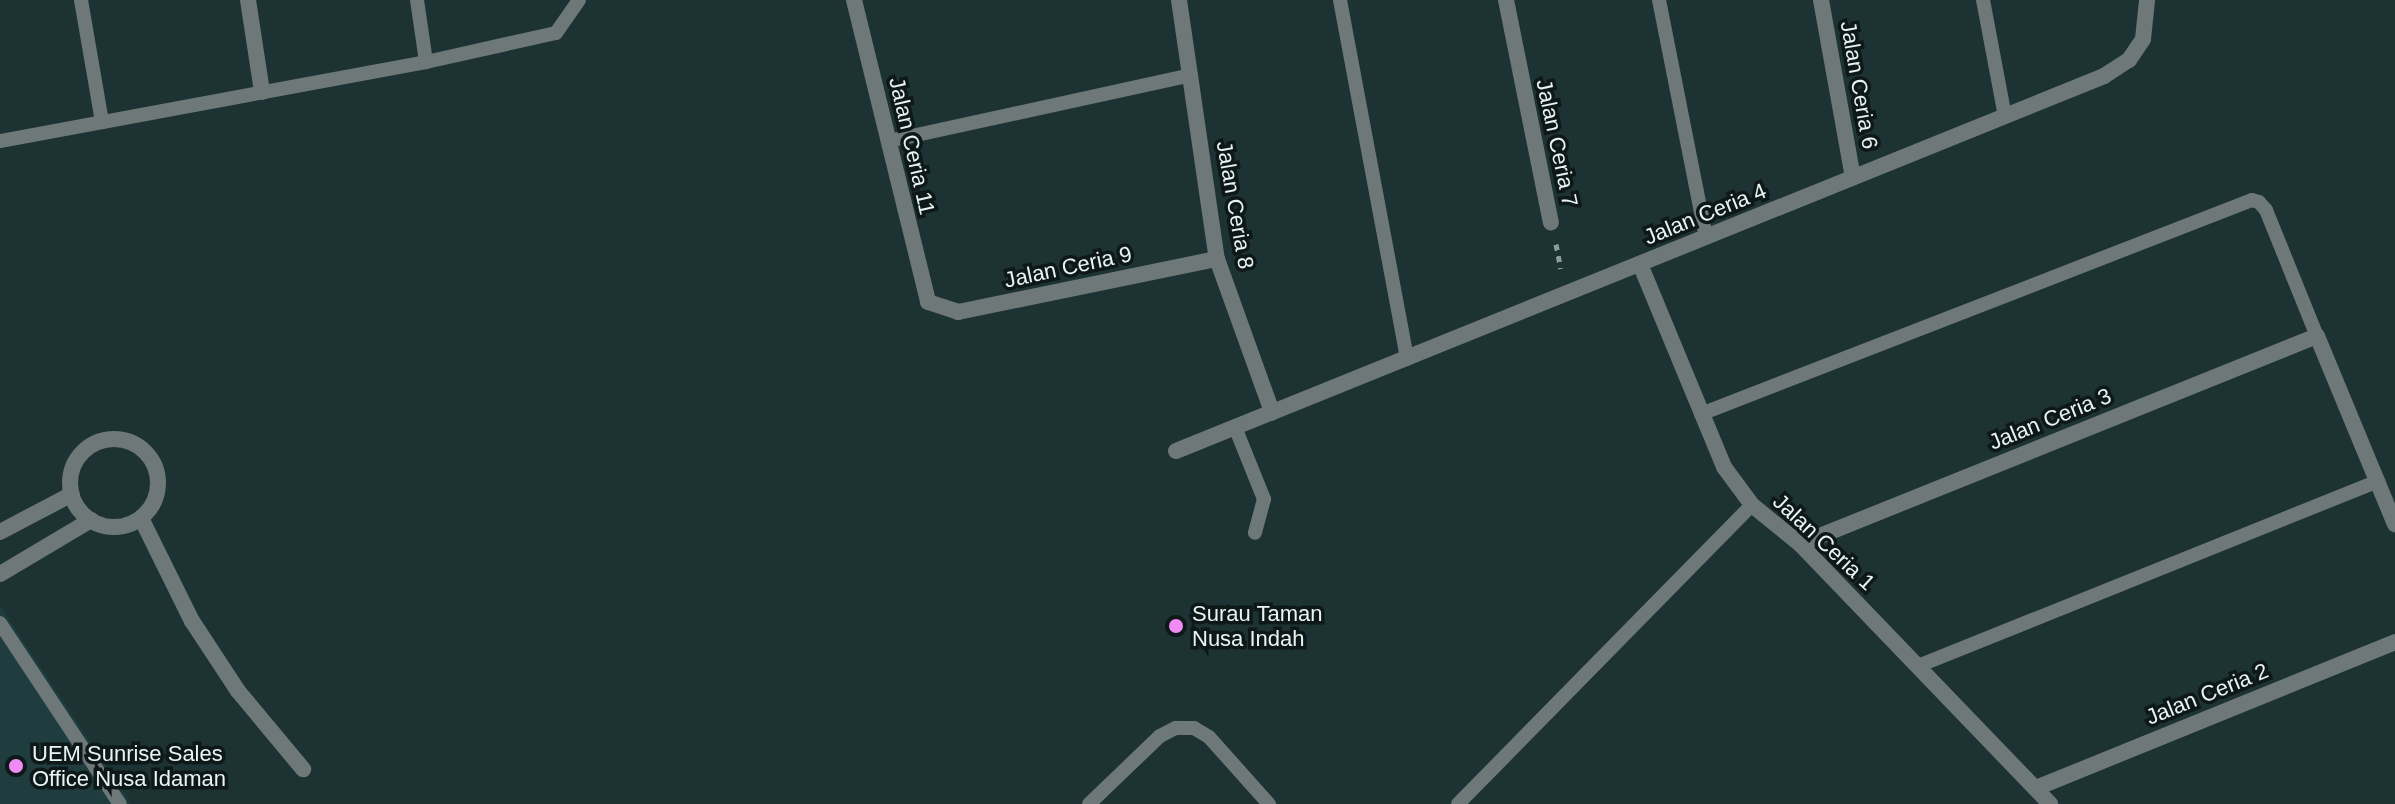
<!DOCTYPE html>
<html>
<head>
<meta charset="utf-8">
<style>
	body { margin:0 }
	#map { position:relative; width:2395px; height:804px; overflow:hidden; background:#1d3232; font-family:Helvetica,sans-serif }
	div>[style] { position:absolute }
	.built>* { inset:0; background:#1f3d3e }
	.path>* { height:5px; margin-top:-2.5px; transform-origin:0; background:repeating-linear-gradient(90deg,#8b9c9c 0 6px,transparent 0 12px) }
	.lane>* { height:14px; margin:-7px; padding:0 7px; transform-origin:7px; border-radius:7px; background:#6e7878 }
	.street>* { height:16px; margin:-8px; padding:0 8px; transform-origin:8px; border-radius:8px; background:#6e7878 }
	.street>.ring { margin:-8px; padding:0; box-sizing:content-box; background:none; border:16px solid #6e7878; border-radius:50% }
	.dots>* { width:22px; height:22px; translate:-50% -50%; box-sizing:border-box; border:4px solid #0f1818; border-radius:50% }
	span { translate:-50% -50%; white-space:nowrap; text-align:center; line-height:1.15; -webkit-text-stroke:7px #0f1818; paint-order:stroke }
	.street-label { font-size:22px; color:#e8f4f4 }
	.poi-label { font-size:22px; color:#e8f4f4 }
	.left { translate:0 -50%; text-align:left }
</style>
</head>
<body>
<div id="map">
	<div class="built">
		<div style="clip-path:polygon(0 606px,131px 804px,0 804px)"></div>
	</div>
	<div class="path">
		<div style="left:1556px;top:244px;width:25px;rotate:79deg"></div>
	</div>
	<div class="lane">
		<div style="left:81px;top:0;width:124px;rotate:80.2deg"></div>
		<div style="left:417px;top:0;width:63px;rotate:81.7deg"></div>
		<div style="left:1340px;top:0;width:365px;rotate:79.4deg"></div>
		<div style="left:1659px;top:0;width:242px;rotate:78.8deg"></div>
		<div style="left:1983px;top:0;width:118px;rotate:79.3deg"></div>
		<div style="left:0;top:141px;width:433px;rotate:-10.5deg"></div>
		<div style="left:426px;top:62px;width:133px;rotate:-12.6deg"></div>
		<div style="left:556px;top:33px;width:40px;rotate:-55.1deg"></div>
		<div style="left:889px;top:141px;width:309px;rotate:-12.3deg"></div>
		<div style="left:1701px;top:414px;width:591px;rotate:-21.23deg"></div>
		<div style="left:2252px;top:200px;width:7px;rotate:16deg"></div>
		<div style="left:2259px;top:202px;width:11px;rotate:49deg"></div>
		<div style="left:2266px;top:210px;width:136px;rotate:68deg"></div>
		<div style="left:1235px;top:427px;width:78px;rotate:68.1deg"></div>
		<div style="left:1264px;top:499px;width:35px;rotate:105deg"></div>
		<div style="left:0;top:623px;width:217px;rotate:56.5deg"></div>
		<div style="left:1918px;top:666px;width:496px;rotate:-21.9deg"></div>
		<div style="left:1089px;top:804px;width:98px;rotate:-43.8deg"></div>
		<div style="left:1160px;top:736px;width:18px;rotate:-27deg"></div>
		<div style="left:1176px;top:728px;width:18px"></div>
		<div style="left:1194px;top:728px;width:17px;rotate:31deg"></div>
		<div style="left:1209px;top:737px;width:90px;rotate:48.2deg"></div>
		<div style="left:1458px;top:804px;width:419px;rotate:-45.5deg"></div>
	</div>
	<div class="street">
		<div style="left:248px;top:0;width:93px;rotate:81.3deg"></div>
		<div style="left:854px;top:0;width:311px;rotate:76.2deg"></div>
		<div style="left:928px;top:302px;width:32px;rotate:18deg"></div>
		<div style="left:958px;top:312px;width:264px;rotate:-11.6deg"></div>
		<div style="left:1179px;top:0;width:262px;rotate:81.7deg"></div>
		<div style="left:1217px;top:259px;width:163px;rotate:70.2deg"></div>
		<div style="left:1506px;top:0;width:227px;rotate:78.6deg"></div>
		<div style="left:1821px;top:0;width:180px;rotate:79.8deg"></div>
		<div style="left:1640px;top:264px;width:220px;rotate:67.5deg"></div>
		<div style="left:1724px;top:467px;width:47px;rotate:53.6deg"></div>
		<div style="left:1752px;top:505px;width:62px;rotate:39.1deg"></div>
		<div style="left:1800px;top:544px;width:361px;rotate:46.1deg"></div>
		<div class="ring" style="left:70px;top:439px;width:72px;height:72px"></div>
		<div style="left:1176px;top:451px;width:1001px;rotate:-22deg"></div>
		<div style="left:2104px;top:76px;width:30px;rotate:-33deg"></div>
		<div style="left:2129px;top:60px;width:25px;rotate:-56deg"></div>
		<div style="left:2143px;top:39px;width:39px;rotate:-84deg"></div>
		<div style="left:141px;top:518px;width:115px;rotate:63.7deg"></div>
		<div style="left:192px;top:621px;width:84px;rotate:56.7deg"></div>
		<div style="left:238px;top:691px;width:102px;rotate:50.2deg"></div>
		<div style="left:0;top:532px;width:81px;rotate:-27.8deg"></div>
		<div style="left:1800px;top:544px;width:557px;rotate:-21.92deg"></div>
		<div style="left:2317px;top:336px;width:204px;rotate:67.5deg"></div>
		<div style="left:0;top:574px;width:106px;rotate:-30.7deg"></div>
		<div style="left:2036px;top:788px;width:388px;rotate:-22.1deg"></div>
	</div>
	<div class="dots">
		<div style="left:1176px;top:626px;background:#f08bf6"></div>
		<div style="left:16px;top:766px;background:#f08bf6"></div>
	</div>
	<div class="street-label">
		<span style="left:1859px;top:85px;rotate:80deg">Jalan Ceria 6</span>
		<span style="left:1557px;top:143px;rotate:78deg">Jalan Ceria 7</span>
		<span style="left:912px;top:146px;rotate:77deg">Jalan Ceria 11</span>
		<span style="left:1235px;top:205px;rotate:80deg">Jalan Ceria 8</span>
		<span style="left:1705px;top:214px;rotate:-22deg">Jalan Ceria 4</span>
		<span style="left:1068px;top:267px;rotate:-12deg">Jalan Ceria 9</span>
		<span style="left:2050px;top:419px;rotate:-22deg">Jalan Ceria 3</span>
		<span style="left:1824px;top:542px;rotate:43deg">Jalan Ceria 1</span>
		<span style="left:2207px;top:694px;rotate:-22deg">Jalan Ceria 2</span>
	</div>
	<div class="poi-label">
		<span class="left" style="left:1192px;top:626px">Surau Taman<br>Nusa Indah</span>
		<span class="left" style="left:32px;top:766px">UEM Sunrise Sales<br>Office Nusa Idaman</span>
	</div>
</div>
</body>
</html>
